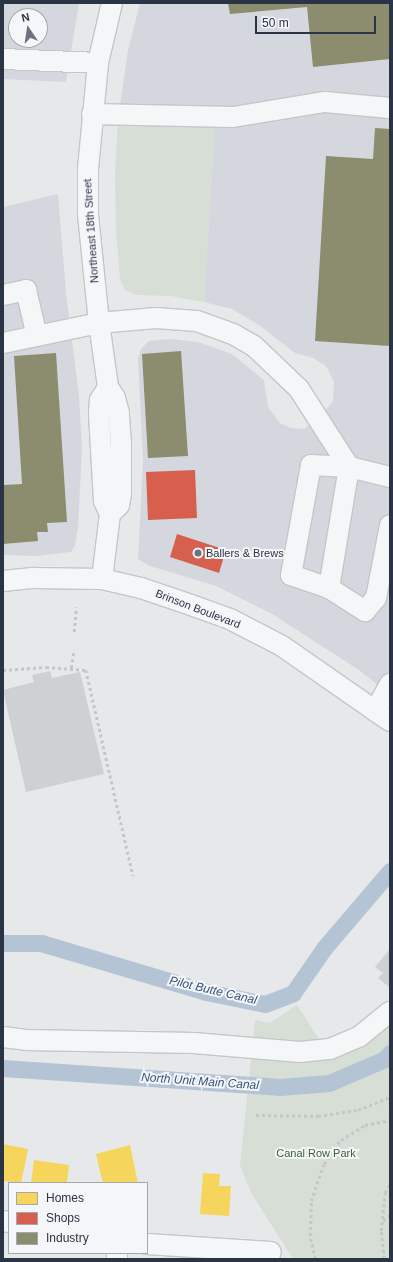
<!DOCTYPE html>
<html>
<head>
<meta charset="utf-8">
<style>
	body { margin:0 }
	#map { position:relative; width:393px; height:1262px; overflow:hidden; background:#e6e8ea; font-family:Helvetica,sans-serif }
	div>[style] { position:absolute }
	.built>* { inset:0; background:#d4d7dd }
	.green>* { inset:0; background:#d6ded6 }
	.homes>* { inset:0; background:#f6d55c }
	.shops>* { inset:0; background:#d6604d }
	.industry>* { inset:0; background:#8c8c6e }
	.canal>* { height:17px; margin:-8.5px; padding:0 8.5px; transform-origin:8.5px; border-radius:8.5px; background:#b4c4d5 }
	.building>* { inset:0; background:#ced0d3 }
	.path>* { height:2.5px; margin-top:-1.25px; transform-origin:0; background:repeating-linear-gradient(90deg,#c5c6ca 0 3px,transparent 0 6px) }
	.roads { filter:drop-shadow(1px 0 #c4c6c8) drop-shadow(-1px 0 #c4c6c8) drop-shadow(0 1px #c4c6c8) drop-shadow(0 -1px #c4c6c8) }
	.minor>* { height:20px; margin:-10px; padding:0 10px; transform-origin:10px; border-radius:10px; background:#f5f6f7 }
	.dots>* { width:11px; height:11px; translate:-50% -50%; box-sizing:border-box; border:2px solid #f4f6f9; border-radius:50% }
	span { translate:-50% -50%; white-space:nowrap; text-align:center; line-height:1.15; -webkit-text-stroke:4px #f4f6f9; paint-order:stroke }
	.street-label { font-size:11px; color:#2b3445 }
	.poi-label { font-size:11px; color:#2b3445 }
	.left { translate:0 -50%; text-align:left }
	.park-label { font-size:11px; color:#3f6138 }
	.water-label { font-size:12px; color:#34527a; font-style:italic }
	.frame { position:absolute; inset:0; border:4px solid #2b3445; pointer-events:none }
	.legend { position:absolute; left:8px; top:1182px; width:140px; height:72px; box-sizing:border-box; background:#f4f6f9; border:1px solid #a4a8b1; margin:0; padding:5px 7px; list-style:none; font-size:12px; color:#2b3445 }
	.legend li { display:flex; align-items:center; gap:8px; height:20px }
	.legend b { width:20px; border:1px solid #a4a8b1 }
	.north { position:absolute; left:8px; top:8px; width:40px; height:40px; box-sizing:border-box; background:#f4f6f9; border:1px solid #a4a8b1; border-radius:50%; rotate:347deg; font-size:11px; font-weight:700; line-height:16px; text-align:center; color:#2b3445 }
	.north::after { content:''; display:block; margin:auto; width:14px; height:18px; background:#6c737f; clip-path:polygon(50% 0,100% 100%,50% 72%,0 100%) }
	.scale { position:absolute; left:255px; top:16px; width:121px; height:18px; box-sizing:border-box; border:2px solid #2b3445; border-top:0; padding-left:5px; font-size:12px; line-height:14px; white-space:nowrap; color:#2b3445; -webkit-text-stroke:3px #f4f6f9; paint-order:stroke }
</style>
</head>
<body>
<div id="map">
	<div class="built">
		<div style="clip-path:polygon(evenodd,3px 3px,79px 3px,66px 82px,3px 79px,3px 3px,16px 16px,40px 16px,40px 40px,16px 40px,16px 16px)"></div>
		<div style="clip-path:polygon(140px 3px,390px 3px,390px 695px,359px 670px,272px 614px,216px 586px,150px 566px,138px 559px,143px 460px,138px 359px,141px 349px,149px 341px,171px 339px,198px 342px,232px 354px,264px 380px,268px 407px,280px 423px,291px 428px,304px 429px,320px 417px,333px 401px,334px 382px,326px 366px,313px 358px,295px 353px,259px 325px,232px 309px,204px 302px,215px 121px,118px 120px,128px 50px)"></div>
		<div style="clip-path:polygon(58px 194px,66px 293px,79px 396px,82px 448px,78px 528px,75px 545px,71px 552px,37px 556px,3px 555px,3px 207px)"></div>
	</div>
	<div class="green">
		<div style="clip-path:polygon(118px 120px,215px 121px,204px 302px,171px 296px,137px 295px,125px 290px,120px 279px,116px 231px,115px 175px)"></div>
		<div style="clip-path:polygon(297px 1005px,320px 1041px,338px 1038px,390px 1007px,390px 1259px,293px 1259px,252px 1194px,240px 1166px,255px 1020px,270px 1023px)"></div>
	</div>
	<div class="homes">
		<div style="clip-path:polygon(3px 1144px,28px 1149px,21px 1183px,3px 1181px)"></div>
		<div style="clip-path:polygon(130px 1145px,138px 1183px,103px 1183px,96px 1154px)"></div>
		<div style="clip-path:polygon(34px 1160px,69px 1165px,67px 1183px,31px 1183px)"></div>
		<div style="clip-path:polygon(203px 1173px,220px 1174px,219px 1186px,231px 1186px,229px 1216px,200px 1214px)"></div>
	</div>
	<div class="shops">
		<div style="clip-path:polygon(195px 470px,197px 518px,148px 520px,146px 472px)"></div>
		<div style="clip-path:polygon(177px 534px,226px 550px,219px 573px,170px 557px)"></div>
	</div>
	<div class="industry">
		<div style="clip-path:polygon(228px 3px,390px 3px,390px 59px,313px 67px,307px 7px,230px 14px)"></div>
		<div style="clip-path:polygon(375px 128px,390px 129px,390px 346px,315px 341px,326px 156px,373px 159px)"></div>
		<div style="clip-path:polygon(181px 351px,188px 456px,148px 458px,142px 354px)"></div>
		<div style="clip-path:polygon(56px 353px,67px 522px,47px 523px,48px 532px,37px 532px,38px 541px,3px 544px,4px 485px,22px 484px,14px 356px)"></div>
	</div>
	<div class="canal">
		<div style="left:3px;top:943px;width:38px"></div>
		<div style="left:41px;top:943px;width:172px;rotate:16.5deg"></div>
		<div style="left:206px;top:992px;width:60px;rotate:11.5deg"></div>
		<div style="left:265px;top:1004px;width:30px;rotate:-21deg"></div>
		<div style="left:293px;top:993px;width:56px;rotate:-55.2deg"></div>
		<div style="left:325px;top:947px;width:100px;rotate:-49.5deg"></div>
		<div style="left:3px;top:1068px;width:278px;rotate:3.9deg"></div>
		<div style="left:280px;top:1087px;width:49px;rotate:-4.7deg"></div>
		<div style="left:329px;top:1083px;width:61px;rotate:-23.2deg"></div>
		<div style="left:385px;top:1059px;width:8px;rotate:-50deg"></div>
	</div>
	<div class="building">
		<div style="clip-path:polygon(50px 671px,52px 678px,80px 672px,104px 774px,26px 792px,3px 690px,34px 682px,32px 675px)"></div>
		<div style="clip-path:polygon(390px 949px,390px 988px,378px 978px,383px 973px,375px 967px)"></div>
	</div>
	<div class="path">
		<div style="left:74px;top:632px;width:25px;rotate:-85deg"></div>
		<div style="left:71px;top:668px;width:18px;rotate:-81deg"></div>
		<div style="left:3px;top:670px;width:43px;rotate:-4deg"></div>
		<div style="left:46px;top:667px;width:40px;rotate:4.3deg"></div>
		<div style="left:86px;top:670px;width:211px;rotate:77.1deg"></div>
		<div style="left:256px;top:1115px;width:62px;rotate:0.9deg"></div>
		<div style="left:318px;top:1116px;width:40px;rotate:-8.5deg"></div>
		<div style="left:358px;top:1110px;width:35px;rotate:-22deg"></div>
		<div style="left:383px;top:1220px;width:9px;rotate:-36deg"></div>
		<div style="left:315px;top:1259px;width:24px;rotate:-102deg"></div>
		<div style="left:310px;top:1236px;width:35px;rotate:-88deg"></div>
		<div style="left:311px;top:1201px;width:39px;rotate:-71deg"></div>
		<div style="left:324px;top:1164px;width:29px;rotate:-55deg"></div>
		<div style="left:341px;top:1140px;width:28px;rotate:-32deg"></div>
		<div style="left:365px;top:1125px;width:25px;rotate:-11deg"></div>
		<div style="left:384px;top:1259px;width:28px;rotate:-96deg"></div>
		<div style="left:381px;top:1231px;width:38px;rotate:-84deg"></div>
		<div style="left:385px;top:1193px;width:11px;rotate:-63deg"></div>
	</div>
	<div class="roads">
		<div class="minor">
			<div style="left:3px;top:59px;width:95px;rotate:2.4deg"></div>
			<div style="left:92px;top:114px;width:141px;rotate:1.2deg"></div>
			<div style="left:233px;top:117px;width:93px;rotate:-9.3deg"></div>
			<div style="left:325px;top:102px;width:65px;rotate:5.3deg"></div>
			<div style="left:3px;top:295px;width:24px;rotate:-12deg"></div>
			<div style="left:26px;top:290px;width:47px;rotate:76.6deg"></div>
			<div style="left:3px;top:343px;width:98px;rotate:-11.8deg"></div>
			<div style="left:99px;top:323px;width:57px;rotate:-5deg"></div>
			<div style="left:156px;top:318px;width:41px;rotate:4.2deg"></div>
			<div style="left:197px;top:321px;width:38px;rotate:20deg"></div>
			<div style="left:233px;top:334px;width:24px;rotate:30deg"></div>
			<div style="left:254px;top:346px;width:62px;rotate:43.7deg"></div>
			<div style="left:299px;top:389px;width:93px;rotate:57.3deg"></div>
			<div style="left:349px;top:467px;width:123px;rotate:99.4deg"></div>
			<div style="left:390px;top:477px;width:42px;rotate:-166.3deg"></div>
			<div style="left:349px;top:467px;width:38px;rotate:-177deg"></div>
			<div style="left:311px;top:465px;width:112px;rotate:100.3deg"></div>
			<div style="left:291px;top:575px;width:40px;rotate:18.9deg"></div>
			<div style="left:329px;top:588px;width:43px;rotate:32.6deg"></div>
			<div style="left:365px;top:611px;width:17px;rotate:-50deg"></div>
			<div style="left:376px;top:598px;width:74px;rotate:-79.1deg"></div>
			<div style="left:110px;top:514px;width:13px;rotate:-45deg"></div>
			<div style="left:119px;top:505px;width:11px;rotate:-80deg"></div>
			<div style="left:121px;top:494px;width:50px;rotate:-90deg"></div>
			<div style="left:121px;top:444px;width:31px;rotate:-94deg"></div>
			<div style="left:119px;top:413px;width:16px;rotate:-105deg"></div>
			<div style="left:115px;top:398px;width:13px;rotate:-122deg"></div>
			<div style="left:108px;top:387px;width:65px;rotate:-98deg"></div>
			<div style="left:99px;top:323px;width:110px;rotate:-95.8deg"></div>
			<div style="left:88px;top:214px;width:45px;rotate:-90deg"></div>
			<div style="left:88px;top:169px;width:106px;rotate:-84.6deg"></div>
			<div style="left:98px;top:63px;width:62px;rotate:-76.9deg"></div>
			<div style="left:102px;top:579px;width:65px;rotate:-83deg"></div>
			<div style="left:110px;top:514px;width:14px;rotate:-115deg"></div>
			<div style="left:104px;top:501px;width:88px;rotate:-93.3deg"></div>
			<div style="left:99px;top:413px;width:13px;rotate:-86deg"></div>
			<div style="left:100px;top:400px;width:15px;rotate:-58deg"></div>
			<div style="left:3px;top:581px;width:30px;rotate:-6deg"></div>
			<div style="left:33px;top:578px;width:69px;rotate:0.8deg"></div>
			<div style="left:102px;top:579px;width:40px;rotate:13deg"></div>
			<div style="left:141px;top:588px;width:53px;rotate:18.8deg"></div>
			<div style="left:191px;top:605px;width:41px;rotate:19.7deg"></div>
			<div style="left:230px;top:619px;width:59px;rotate:27.4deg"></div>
			<div style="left:282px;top:646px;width:131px;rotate:34.8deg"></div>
			<div style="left:375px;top:711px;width:31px;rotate:-61deg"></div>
			<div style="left:3px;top:1037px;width:23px;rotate:7deg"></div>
			<div style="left:26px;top:1040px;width:168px;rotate:1deg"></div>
			<div style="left:194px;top:1043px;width:106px;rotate:4.9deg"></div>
			<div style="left:300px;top:1052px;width:30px;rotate:-6deg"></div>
			<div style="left:330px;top:1049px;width:33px;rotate:-23deg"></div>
			<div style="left:360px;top:1036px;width:38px;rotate:-39deg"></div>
			<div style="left:3px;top:1221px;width:6px;rotate:9deg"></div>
			<div style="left:147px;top:1244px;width:124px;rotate:3.7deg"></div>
			<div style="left:117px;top:1259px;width:6px;rotate:-90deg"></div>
		</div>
	</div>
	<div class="dots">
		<div style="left:198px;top:553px;background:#6c737f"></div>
	</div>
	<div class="street-label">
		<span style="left:91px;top:231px;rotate:-94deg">Northeast 18th Street</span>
		<span style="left:198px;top:609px;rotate:21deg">Brinson Boulevard</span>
	</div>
	<div class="poi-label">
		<span class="left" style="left:206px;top:553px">Ballers &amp; Brews</span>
	</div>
	<div class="park-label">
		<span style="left:316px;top:1153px">Canal Row Park</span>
	</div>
	<div class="water-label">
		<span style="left:213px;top:991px;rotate:13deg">Pilot Butte Canal</span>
		<span style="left:200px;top:1082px;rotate:4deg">North Unit Main Canal</span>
	</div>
	<div class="frame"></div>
	<ul class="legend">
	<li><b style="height:11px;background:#f6d55c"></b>Homes</li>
	<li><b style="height:11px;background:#d6604d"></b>Shops</li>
	<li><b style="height:11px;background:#8c8c6e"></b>Industry</li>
	</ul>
	<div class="north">N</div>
	<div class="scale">50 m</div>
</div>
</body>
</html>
